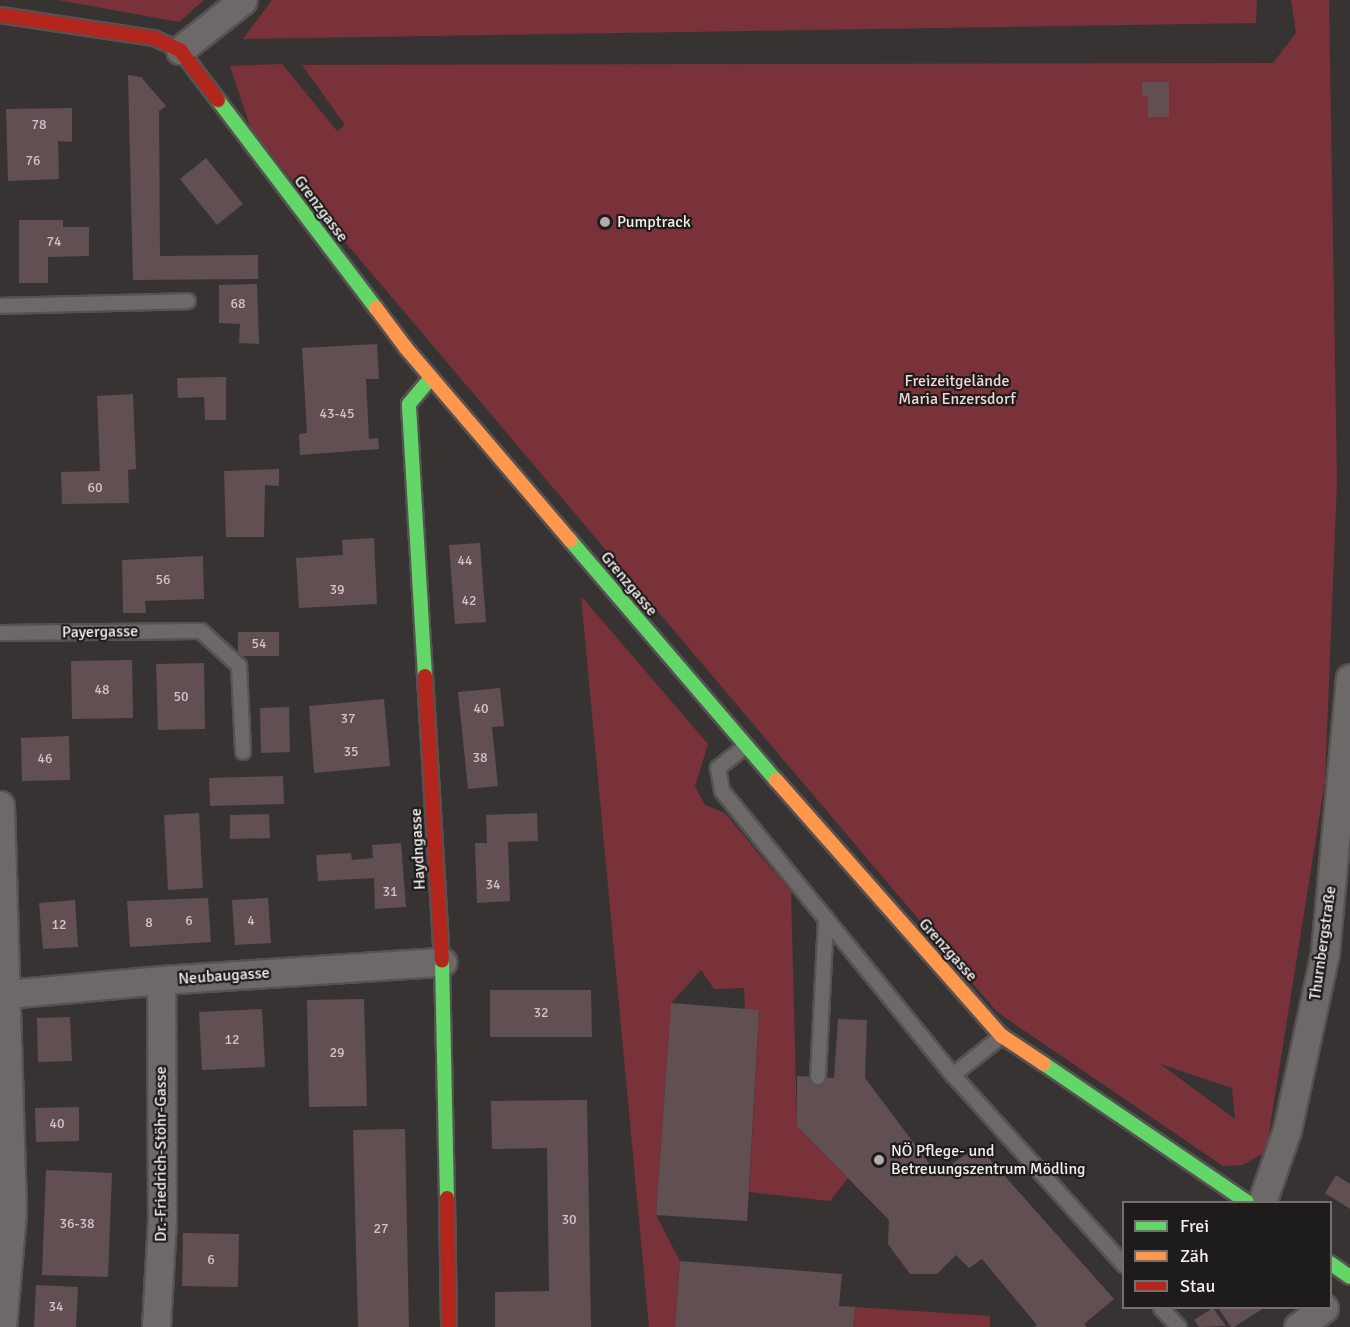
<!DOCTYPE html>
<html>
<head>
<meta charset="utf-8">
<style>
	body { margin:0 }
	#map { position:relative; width:1350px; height:1327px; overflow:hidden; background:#383333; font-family:Signika,sans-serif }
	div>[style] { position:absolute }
	.green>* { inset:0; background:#79323a }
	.building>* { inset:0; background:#624f51 }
	.roads { filter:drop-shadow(2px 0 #565252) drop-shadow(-2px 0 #565252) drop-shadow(0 2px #565252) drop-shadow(0 -2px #565252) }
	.lane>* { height:14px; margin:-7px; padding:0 7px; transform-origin:7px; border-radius:7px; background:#6d6969 }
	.street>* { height:27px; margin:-13.5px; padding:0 13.5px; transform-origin:13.5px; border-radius:13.5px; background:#6d6969 }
	.fast>* { height:14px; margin:-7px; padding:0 7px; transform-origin:7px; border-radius:7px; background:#63d668 }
	.slow>* { height:14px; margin:-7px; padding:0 7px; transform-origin:7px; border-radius:7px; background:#ff974d }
	.jam>* { height:14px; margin:-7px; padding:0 7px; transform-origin:7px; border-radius:7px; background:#b3261e }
	.dots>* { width:16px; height:16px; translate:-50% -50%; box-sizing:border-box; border:3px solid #1e1b1b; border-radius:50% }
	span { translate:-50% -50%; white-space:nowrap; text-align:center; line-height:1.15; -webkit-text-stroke:4.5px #1e1b1b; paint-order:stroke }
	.number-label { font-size:14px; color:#cfc6c7 }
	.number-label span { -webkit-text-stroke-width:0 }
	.street-label { font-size:16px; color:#f3eeee }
	.poi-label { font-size:16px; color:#f3eeee }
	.left { translate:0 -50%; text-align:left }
	.park-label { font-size:16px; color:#f0d6d6 }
	.legend { position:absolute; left:1122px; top:1201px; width:210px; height:108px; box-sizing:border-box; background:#1e1b1b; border:2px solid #736f6f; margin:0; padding:8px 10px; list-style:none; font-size:18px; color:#f3eeee }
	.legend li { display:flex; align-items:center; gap:12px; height:30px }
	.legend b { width:30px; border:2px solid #736f6f }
</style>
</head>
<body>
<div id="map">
	<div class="green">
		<div style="clip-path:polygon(58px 0,204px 0,179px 22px)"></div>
		<div style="clip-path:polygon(272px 0,1257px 0,1256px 23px,243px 39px)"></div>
		<div style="clip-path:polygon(evenodd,1291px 0,1329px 0,1337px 482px,1325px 781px,1266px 1152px,1242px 1165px,1223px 1166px,997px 1012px,252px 132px,230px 66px,282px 64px,337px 131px,345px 125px,302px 65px,1273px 63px,1296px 33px,1291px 0,1160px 1064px,1232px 1088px,1235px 1119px,1160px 1064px)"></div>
		<div style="clip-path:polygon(581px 596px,708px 744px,695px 786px,705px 805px,725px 813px,791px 892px,797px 1126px,848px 1178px,830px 1201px,749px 1192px,759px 1010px,745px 1009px,744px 988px,714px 989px,701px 970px,671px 1003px,656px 1215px,680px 1261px,675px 1327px,649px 1327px)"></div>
		<div style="clip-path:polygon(855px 1307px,990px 1316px,990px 1327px,853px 1327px)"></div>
	</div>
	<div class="building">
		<div style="clip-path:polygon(128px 75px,141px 77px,166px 106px,159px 111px,160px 256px,258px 255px,258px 279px,133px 280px)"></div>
		<div style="clip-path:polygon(1142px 82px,1169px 82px,1169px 117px,1148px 117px,1148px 96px,1142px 96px)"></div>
		<div style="clip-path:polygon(72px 108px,72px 142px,58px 141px,59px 179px,8px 181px,6px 109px)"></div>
		<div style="clip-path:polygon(206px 158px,243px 204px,217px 225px,180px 179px)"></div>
		<div style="clip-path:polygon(19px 220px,63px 220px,63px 227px,89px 227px,89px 256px,48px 257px,48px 283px,19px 283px)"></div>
		<div style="clip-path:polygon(257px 284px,259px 344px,239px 343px,240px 324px,219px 323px,219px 285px)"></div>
		<div style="clip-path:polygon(377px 344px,379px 379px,366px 379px,369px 439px,378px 438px,379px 449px,300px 455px,299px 434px,307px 433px,302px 348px)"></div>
		<div style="clip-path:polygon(226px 377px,226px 420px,205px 420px,204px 397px,178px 398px,177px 378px)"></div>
		<div style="clip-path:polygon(133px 394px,136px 469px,128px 470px,129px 503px,62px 504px,61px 472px,100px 471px,97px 396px)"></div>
		<div style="clip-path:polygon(279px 469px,279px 486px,265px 485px,264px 537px,226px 537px,224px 471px)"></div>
		<div style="clip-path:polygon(374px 538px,377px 604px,299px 608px,296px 558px,343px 555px,342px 540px)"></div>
		<div style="clip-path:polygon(480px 543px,486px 622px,455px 624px,449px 545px)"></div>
		<div style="clip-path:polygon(203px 556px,204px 599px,145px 601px,146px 613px,123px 613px,122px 560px)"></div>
		<div style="clip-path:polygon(238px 632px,279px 632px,279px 656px,238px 656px)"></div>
		<div style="clip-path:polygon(132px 660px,133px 718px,72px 719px,71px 661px)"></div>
		<div style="clip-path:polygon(204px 663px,205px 729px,158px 730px,156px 664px)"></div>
		<div style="clip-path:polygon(500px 688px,504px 726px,492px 727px,498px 786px,468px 789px,458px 692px)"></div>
		<div style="clip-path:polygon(384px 699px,390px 766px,314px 773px,309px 706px)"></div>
		<div style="clip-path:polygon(289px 707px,290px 752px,261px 753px,260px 708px)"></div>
		<div style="clip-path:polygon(69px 736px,70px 780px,22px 781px,21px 738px)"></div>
		<div style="clip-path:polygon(283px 776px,284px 804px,210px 806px,209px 778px)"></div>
		<div style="clip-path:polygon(199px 813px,203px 888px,168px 890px,164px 815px)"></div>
		<div style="clip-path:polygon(537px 813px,538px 841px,508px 842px,510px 901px,477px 903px,475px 843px,487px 843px,486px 815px)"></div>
		<div style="clip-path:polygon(269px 814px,270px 838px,230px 839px,230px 815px)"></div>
		<div style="clip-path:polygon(401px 843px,406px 907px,375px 909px,374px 878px,318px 881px,316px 855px,351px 853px,352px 860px,373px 858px,372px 845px)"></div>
		<div style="clip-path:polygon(208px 898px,211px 942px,130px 947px,127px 901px)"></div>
		<div style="clip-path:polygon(268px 898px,271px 943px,235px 945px,232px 900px)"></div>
		<div style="clip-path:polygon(75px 900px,78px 947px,43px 949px,39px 903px)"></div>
		<div style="clip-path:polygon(490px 990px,591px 990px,592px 1037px,490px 1037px)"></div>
		<div style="clip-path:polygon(364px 999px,367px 1106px,309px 1107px,307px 1000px)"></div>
		<div style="clip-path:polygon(671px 1003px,759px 1010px,747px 1221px,656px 1215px)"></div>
		<div style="clip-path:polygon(262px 1009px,265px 1067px,202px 1070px,199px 1012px)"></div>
		<div style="clip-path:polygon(70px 1017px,72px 1061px,38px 1062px,37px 1018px)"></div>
		<div style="clip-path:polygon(838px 1019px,867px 1020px,865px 1078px,937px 1174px,978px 1146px,1114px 1299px,1084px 1324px,1087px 1327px,1034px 1327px,1037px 1325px,982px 1259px,969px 1268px,956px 1255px,937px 1274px,910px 1274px,888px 1244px,889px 1220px,797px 1126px,797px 1076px,834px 1078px)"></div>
		<div style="clip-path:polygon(587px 1100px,591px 1327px,495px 1327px,495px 1292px,549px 1291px,547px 1148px,492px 1149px,491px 1101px)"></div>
		<div style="clip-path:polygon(79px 1107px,79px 1141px,36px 1142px,35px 1108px)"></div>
		<div style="clip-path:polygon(405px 1129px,409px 1327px,358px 1327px,353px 1130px)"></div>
		<div style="clip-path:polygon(46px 1170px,112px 1173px,108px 1277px,42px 1275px)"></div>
		<div style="clip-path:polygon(1336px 1175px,1350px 1184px,1350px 1209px,1325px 1193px)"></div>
		<div style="clip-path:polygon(183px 1233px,239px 1234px,238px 1287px,182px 1286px)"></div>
		<div style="clip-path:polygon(680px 1261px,842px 1274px,839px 1306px,855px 1307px,853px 1327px,675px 1327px)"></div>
		<div style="clip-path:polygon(36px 1285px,78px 1287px,76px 1327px,34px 1327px)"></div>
		<div style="clip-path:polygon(1213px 1308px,1226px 1326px,1199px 1327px,1194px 1320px)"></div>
		<div style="clip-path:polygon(1218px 1308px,1264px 1308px,1234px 1327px,1231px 1327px)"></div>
	</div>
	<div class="roads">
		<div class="lane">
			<div style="left:0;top:306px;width:188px;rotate:-1.5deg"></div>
			<div style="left:0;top:633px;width:201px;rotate:-0.6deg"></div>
			<div style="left:201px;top:631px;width:52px;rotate:42.6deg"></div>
			<div style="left:239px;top:666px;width:86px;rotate:87.3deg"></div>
			<div style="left:746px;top:746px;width:36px;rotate:142deg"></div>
			<div style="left:718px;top:768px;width:23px;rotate:80deg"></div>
			<div style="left:722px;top:791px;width:366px;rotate:50.9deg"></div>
			<div style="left:953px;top:1075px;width:256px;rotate:48deg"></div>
			<div style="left:953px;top:1075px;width:63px;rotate:-38.5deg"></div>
			<div style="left:818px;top:1077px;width:159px;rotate:-87.1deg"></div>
			<div style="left:1161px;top:1308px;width:26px;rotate:47deg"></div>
		</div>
		<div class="street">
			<div style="left:180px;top:50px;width:80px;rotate:-38.4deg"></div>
			<div style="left:0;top:805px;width:408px;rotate:88.3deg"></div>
			<div style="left:12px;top:1213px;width:114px;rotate:95deg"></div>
			<div style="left:7px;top:994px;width:155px;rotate:-5.2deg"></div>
			<div style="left:161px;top:980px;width:282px;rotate:-3.7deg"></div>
			<div style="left:1262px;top:1202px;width:76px;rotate:-70.9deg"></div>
			<div style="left:1287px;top:1130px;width:182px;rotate:-77.9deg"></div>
			<div style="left:1325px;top:952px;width:275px;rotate:-84.8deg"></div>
			<div style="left:156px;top:1327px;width:106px;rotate:-86.8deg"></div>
			<div style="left:162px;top:1221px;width:241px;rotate:-90.2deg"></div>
			<div style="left:1298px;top:1327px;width:32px;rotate:-36deg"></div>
		</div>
		<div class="fast">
			<div style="left:218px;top:100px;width:261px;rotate:52.8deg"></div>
			<div style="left:570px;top:540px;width:316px;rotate:49.4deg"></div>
			<div style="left:425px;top:676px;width:272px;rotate:-93.4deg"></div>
			<div style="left:409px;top:404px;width:34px;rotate:-50deg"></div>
			<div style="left:442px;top:960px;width:238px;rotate:88.8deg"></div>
			<div style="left:1044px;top:1064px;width:245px;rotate:34.2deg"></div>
			<div style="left:1330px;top:1263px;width:24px;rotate:35deg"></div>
		</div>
		<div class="slow">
			<div style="left:376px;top:308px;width:50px;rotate:53.1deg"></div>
			<div style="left:406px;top:348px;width:253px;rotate:49.5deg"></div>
			<div style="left:776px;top:780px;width:341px;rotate:48.6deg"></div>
			<div style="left:1002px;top:1036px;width:50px;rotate:33.7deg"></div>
		</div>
		<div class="jam">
			<div style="left:0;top:15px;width:156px;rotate:8.5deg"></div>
			<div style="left:154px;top:38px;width:29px;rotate:25deg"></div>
			<div style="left:180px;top:50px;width:63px;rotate:52.8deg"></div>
			<div style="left:425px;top:676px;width:285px;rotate:86.6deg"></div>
			<div style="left:447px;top:1198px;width:129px;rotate:89.1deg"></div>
		</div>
	</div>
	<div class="dots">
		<div style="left:605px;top:222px;background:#b2adad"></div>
		<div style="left:879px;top:1160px;background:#b2adad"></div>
	</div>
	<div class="number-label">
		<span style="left:39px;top:125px">78</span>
		<span style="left:33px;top:161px">76</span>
		<span style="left:54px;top:242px">74</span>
		<span style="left:238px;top:304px">68</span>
		<span style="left:337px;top:414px">43-45</span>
		<span style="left:95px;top:488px">60</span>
		<span style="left:465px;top:561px">44</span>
		<span style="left:163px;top:580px">56</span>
		<span style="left:337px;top:590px">39</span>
		<span style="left:469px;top:601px">42</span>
		<span style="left:259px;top:644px">54</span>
		<span style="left:102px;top:690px">48</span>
		<span style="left:181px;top:697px">50</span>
		<span style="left:481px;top:709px">40</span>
		<span style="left:348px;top:719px">37</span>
		<span style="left:351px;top:752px">35</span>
		<span style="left:480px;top:758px">38</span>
		<span style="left:45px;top:759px">46</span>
		<span style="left:493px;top:885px">34</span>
		<span style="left:390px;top:892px">31</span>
		<span style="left:189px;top:921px">6</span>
		<span style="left:251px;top:921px">4</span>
		<span style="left:149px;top:923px">8</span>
		<span style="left:59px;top:925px">12</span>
		<span style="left:541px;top:1013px">32</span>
		<span style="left:232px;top:1040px">12</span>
		<span style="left:337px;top:1053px">29</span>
		<span style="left:57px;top:1124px">40</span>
		<span style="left:569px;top:1220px">30</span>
		<span style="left:77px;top:1224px">36-38</span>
		<span style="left:381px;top:1229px">27</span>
		<span style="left:211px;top:1260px">6</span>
		<span style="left:56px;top:1307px">34</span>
	</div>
	<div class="street-label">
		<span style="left:321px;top:209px;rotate:53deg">Grenzgasse</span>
		<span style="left:629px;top:584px;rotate:50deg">Grenzgasse</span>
		<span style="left:100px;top:632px;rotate:-1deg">Payergasse</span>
		<span style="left:418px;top:849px;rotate:-93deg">Haydngasse</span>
		<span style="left:1323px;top:943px;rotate:-82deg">Thurnbergstraße</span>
		<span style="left:948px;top:950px;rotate:48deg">Grenzgasse</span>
		<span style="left:224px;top:976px;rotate:-4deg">Neubaugasse</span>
		<span style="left:161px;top:1154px;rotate:-90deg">Dr.-Friedrich-Stöhr-Gasse</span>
	</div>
	<div class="poi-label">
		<span class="left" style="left:617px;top:222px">Pumptrack</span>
		<span class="left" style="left:891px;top:1160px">NÖ Pflege- und<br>Betreuungszentrum Mödling</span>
	</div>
	<div class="park-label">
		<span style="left:957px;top:390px">Freizeitgelände<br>Maria Enzersdorf</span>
	</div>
	<ul class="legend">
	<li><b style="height:8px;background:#63d668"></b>Frei</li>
	<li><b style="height:8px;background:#ff974d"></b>Zäh</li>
	<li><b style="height:8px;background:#b3261e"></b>Stau</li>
	</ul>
</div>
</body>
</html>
